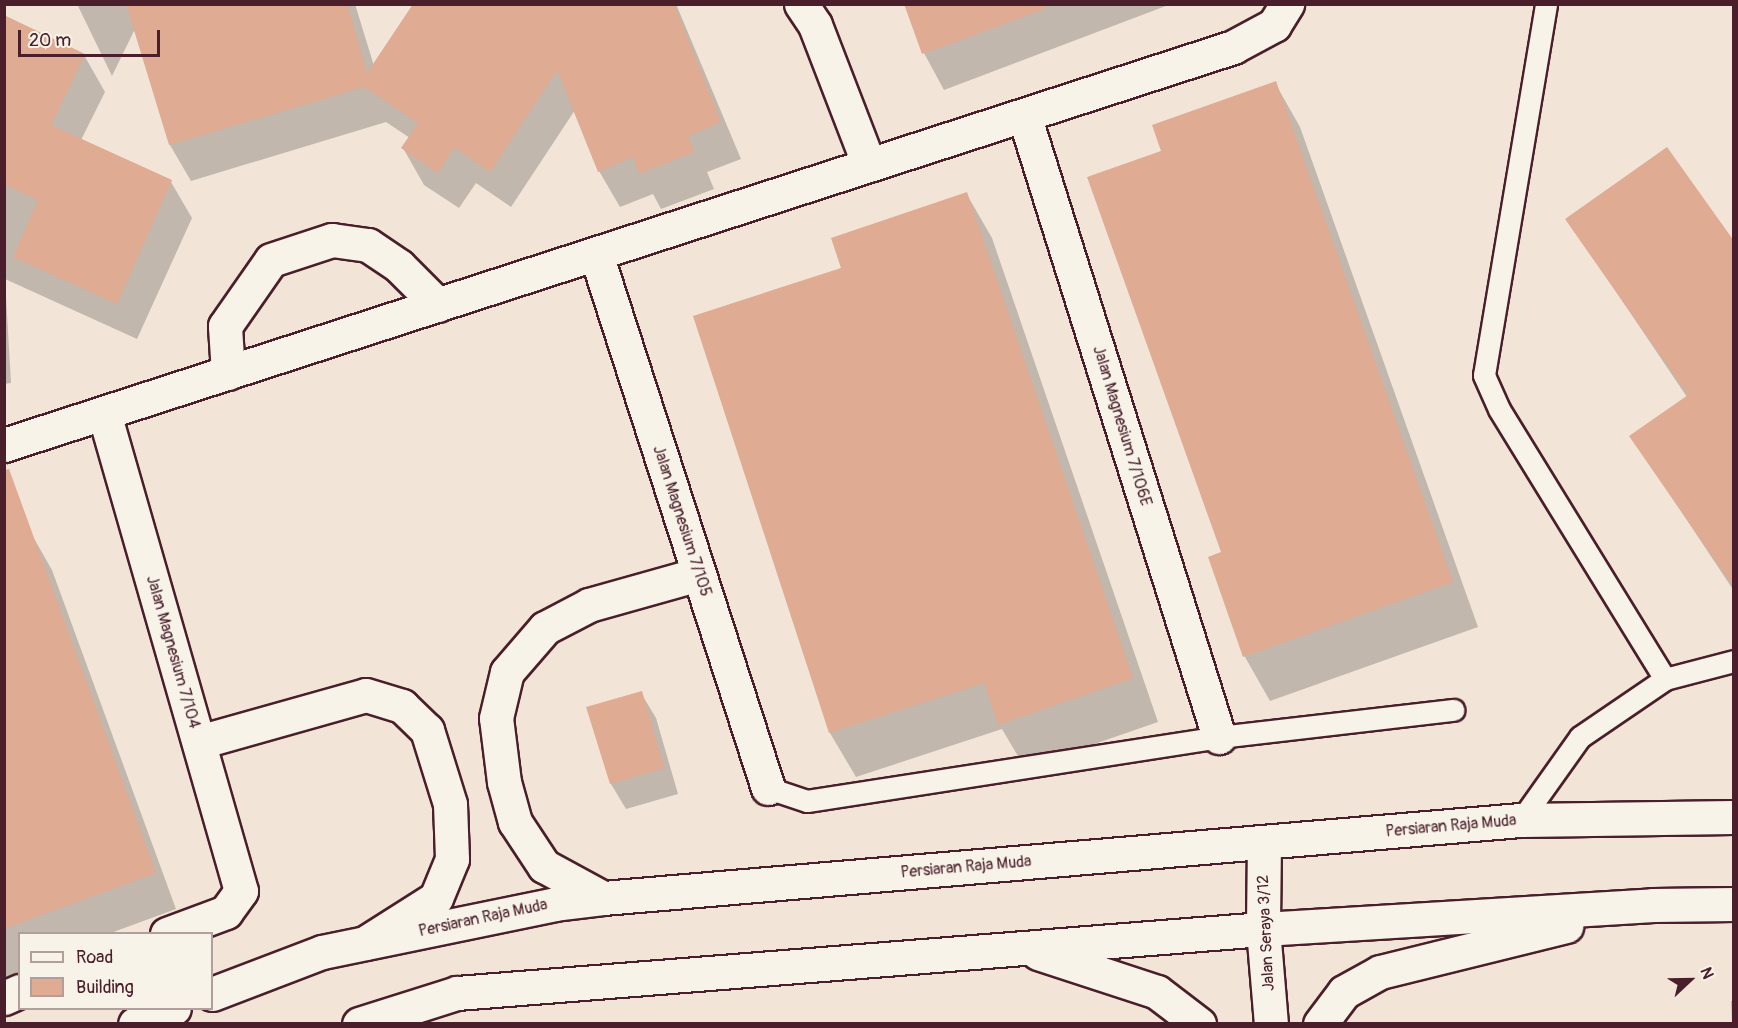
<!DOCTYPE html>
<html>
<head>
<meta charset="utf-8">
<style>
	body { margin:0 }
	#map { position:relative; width:1738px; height:1028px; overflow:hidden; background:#f2e5d7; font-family:Pangolin,sans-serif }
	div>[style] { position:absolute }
	.shadow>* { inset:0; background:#0003 }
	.building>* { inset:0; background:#dfab93 }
	.roads { filter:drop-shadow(2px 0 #4a1f2b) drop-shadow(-2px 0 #4a1f2b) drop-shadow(0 2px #4a1f2b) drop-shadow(0 -2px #4a1f2b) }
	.lane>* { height:21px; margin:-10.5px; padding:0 10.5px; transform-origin:10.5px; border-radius:10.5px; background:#f7f3e8 }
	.street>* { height:33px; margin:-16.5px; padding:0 16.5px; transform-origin:16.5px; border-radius:16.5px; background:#f7f3e8 }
	.secondary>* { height:33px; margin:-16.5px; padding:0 16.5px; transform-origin:16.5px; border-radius:16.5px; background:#f7f3e8 }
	span { translate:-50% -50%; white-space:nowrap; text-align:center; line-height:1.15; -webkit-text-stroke:6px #f7f3e8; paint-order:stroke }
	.street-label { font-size:16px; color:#4a1f2b }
	.frame { position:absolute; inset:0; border:6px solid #4a1f2b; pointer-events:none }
	.legend { position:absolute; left:18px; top:932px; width:195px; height:78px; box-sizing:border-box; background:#f7f3e8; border:2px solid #b29e9c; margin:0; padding:8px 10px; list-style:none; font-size:18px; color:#4a1f2b }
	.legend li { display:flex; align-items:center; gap:12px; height:30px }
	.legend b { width:30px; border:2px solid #b29e9c }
	.north { position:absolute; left:1660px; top:950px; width:60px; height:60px; -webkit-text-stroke:4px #f7f3e8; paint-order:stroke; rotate:68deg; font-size:16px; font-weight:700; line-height:24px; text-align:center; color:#4a1f2b }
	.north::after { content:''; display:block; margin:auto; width:21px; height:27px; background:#4a1f2b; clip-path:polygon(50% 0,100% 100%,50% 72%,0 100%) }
	.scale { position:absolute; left:18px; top:30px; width:142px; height:27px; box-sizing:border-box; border:3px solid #4a1f2b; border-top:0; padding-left:8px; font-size:18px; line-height:21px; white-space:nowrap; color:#4a1f2b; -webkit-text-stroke:4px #f7f3e8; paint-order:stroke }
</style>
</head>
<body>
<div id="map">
	<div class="shadow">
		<div style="clip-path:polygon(77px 4px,355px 4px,374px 66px,619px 4px,676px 4px,741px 159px,707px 172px,714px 189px,661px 209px,653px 194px,620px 207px,599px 171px,575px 110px,511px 207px,476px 183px,459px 208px,424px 185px,403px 148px,410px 138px,386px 122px,191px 181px,170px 145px,135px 29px,112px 76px)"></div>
		<div style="clip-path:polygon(905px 4px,1171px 4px,944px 90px,924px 53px)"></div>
		<div style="clip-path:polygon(4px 17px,84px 55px,105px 92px,81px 140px,171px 182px,192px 218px,137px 339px,5px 279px,11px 383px,4px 384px)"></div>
		<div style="clip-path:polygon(1275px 83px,1300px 127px,1478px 627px,1270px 701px,1245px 657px,1210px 558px,1222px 553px,1163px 152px)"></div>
		<div style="clip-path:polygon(966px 193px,992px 238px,1158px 722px,1025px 768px,1002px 729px,856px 777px,830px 733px,694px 317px,843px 269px)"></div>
		<div style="clip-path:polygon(1567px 219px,1734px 243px,1734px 591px,1631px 436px,1687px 397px)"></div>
		<div style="clip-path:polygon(32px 535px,52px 570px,176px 909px,108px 934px,20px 934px,20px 1004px,4px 1009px,4px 545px)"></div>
		<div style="clip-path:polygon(641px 693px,656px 718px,678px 794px,626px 809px,611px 784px)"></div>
		<div style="clip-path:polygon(1731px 1001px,1734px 1001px,1734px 1024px,1732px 1024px)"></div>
	</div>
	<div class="building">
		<div style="clip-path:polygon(126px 4px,347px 4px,367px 73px,413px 4px,674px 4px,721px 122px,688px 136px,694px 152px,639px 174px,633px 157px,598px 172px,557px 70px,490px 172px,454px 147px,438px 173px,401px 148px,418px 123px,364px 87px,169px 145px)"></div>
		<div style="clip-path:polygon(904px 4px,1044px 4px,1045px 9px,922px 54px)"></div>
		<div style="clip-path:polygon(4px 15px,85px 54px,51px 125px,172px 180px,117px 304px,13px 257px,38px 200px,4px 184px)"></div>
		<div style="clip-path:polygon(1276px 81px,1453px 582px,1243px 657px,1208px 557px,1221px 552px,1087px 177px,1161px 151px,1152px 125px)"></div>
		<div style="clip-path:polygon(1667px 147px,1734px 241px,1734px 588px,1629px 436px,1688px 395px,1565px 219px)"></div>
		<div style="clip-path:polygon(967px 192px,1133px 678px,998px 725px,984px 683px,829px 733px,693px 316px,841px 268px,831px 238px)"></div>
		<div style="clip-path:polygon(9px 469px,156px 873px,4px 929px,4px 470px)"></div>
		<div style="clip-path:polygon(642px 691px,664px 768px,610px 784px,586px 707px)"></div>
	</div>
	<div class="roads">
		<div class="lane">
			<div style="left:1665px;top:679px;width:71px;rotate:-14.6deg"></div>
			<div style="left:768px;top:788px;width:41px;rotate:18.4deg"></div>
			<div style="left:807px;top:801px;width:417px;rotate:-8.8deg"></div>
			<div style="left:1219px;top:737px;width:236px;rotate:-6.6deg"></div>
			<div style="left:1521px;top:820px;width:102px;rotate:-54.6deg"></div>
			<div style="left:1580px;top:737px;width:103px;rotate:-34.3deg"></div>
			<div style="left:1665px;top:679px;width:317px;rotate:-121.6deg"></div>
			<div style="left:1499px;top:409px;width:37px;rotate:-114deg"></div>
			<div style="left:1484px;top:375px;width:376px;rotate:-80.5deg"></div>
		</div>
		<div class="street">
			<div style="left:801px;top:4px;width:25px;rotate:56deg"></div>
			<div style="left:815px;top:25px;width:150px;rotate:68.9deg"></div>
			<div style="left:1024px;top:115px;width:652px;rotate:72.59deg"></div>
			<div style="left:596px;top:254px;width:561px;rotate:72.15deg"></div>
			<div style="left:228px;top:373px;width:47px;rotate:-93.7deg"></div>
			<div style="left:225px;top:326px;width:80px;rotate:-55.1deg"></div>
			<div style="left:271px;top:260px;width:64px;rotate:-18.2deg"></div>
			<div style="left:332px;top:240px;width:36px;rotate:8deg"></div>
			<div style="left:368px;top:245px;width:37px;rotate:34deg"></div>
			<div style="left:399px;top:266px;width:55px;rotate:45deg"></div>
			<div style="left:104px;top:413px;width:497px;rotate:74deg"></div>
			<div style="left:241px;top:891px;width:26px;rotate:126deg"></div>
			<div style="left:226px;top:912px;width:63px;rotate:159.6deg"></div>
			<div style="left:4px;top:445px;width:1292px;rotate:-17.94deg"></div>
			<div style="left:1233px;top:47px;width:47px;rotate:-28.2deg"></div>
			<div style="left:1274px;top:25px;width:25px;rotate:-58deg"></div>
			<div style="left:199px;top:742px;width:173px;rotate:-15.7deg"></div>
			<div style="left:366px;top:695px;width:38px;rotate:17deg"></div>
			<div style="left:402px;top:706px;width:35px;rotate:44deg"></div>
			<div style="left:427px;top:730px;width:77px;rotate:72.7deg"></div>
			<div style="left:450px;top:804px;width:55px;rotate:87.9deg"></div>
			<div style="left:452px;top:859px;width:42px;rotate:112.3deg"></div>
			<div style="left:436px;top:898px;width:84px;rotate:147.6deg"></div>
			<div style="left:603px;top:898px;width:67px;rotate:-151.5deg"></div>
			<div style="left:544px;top:866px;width:53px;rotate:-123.4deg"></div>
			<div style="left:515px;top:822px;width:41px;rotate:-105.4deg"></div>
			<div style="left:504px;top:782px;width:64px;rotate:-97.1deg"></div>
			<div style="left:496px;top:718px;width:47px;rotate:-76.6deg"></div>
			<div style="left:507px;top:672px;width:58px;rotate:-49.2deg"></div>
			<div style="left:545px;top:628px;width:50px;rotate:-27.6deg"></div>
			<div style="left:589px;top:605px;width:114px;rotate:-15.7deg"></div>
			<div style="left:4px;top:998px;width:17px;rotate:-24deg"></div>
		</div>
		<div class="secondary">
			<div style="left:1264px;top:842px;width:87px;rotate:90.7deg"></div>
			<div style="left:1263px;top:929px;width:95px;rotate:85.2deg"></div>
			<div style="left:1038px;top:953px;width:125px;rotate:18.1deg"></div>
			<div style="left:1157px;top:992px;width:53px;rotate:37.3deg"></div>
			<div style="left:212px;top:994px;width:118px;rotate:-20.9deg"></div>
			<div style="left:322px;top:952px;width:238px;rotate:-11.6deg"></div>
			<div style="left:555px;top:904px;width:48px;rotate:-7.1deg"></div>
			<div style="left:603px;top:898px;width:921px;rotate:-4.86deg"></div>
			<div style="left:1521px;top:820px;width:213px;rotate:-0.8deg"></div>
			<div style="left:135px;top:1024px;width:42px;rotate:-22.3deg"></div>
			<div style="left:359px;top:1024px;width:103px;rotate:-17.6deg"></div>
			<div style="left:457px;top:993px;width:809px;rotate:-4.54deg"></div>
			<div style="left:1263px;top:929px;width:391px;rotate:-3.5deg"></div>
			<div style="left:1653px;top:905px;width:81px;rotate:-0.7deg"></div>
			<div style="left:1320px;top:1024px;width:40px;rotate:-53deg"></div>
			<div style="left:1344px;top:992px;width:41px;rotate:-29.1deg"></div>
			<div style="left:1380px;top:972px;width:192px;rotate:-13.9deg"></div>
		</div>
	</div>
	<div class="street-label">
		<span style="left:1122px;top:426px;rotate:73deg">Jalan Magnesium 7/106E</span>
		<span style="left:682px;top:521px;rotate:72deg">Jalan Magnesium 7/105</span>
		<span style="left:173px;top:652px;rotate:74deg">Jalan Magnesium 7/104</span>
		<span style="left:1451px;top:826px;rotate:-5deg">Persiaran Raja Muda</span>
		<span style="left:966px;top:867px;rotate:-5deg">Persiaran Raja Muda</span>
		<span style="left:483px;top:918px;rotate:-12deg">Persiaran Raja Muda</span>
		<span style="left:1266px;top:933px;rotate:-93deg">Jalan Seraya 3/12</span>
	</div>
	<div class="frame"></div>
	<ul class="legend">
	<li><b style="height:8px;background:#f7f3e8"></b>Road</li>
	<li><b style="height:16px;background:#dfab93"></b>Building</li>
	</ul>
	<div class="north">N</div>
	<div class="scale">20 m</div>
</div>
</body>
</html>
